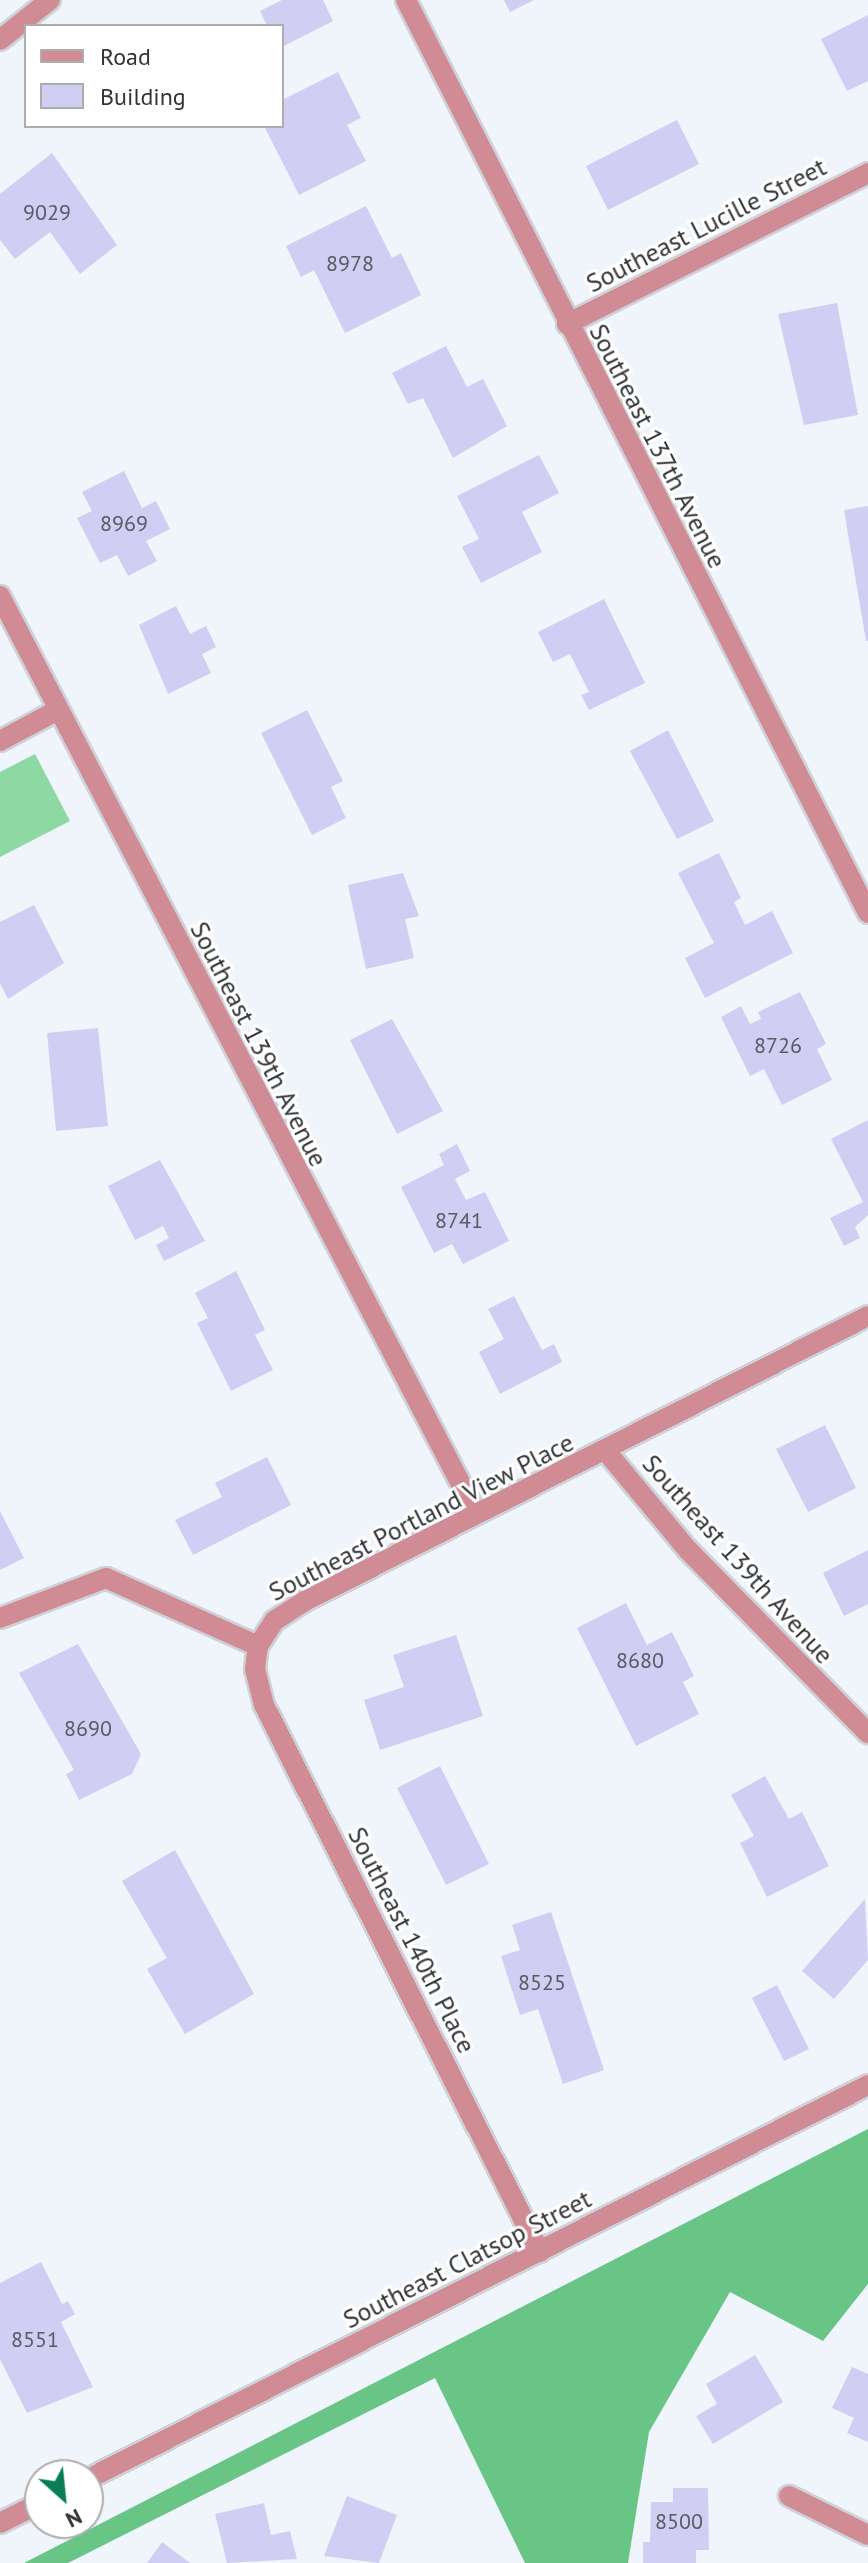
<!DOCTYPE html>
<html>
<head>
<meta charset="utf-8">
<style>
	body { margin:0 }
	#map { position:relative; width:868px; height:2563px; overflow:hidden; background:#f0f5fb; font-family:"PT Sans",sans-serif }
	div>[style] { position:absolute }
	.green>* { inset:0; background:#8dd8a3 }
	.forest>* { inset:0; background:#68c586 }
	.building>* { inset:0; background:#d0cef3 }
	.roads { filter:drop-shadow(2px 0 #ced2d7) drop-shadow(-2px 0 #ced2d7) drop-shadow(0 2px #ced2d7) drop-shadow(0 -2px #ced2d7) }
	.minor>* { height:20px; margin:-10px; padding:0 10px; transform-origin:10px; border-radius:10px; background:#d08b94 }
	span { translate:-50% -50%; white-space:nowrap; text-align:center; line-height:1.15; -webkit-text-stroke:6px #fff; paint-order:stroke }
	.number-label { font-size:22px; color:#595a64 }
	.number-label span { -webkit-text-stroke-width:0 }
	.street-label { font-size:26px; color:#313335 }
	.legend { position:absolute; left:24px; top:24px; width:260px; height:104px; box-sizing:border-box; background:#fff; border:2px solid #adadae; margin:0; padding:10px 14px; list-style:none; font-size:24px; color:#313335 }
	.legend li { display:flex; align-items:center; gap:16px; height:40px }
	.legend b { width:40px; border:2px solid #adadae }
	.north { position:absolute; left:24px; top:2459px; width:80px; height:80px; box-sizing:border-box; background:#fff; border:2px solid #adadae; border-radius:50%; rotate:153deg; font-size:22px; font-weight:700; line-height:32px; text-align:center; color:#313335 }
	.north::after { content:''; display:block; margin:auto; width:28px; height:36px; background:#0b7d59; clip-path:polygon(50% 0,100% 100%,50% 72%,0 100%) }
</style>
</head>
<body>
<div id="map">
	<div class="green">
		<div style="clip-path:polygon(35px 754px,70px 821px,0 857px,0 772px)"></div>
	</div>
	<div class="forest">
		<div style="clip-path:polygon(868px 2129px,868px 2284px,823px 2341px,730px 2292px,649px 2432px,628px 2563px,525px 2563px,435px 2378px,68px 2563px,24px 2563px)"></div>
	</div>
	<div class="building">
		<div style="clip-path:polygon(282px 0,323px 0,333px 21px,282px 47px,282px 26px,267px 26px,260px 11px)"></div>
		<div style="clip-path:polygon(504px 0,534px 0,510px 12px)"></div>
		<div style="clip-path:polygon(868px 15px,868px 81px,847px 91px,821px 39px)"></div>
		<div style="clip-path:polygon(338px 72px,361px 118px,347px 125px,366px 161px,299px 195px,264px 126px,282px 126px,282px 100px)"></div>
		<div style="clip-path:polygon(677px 120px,699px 164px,608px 210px,586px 166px)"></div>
		<div style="clip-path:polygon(52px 153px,117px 245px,80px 274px,50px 232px,15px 259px,0 240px,0 194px)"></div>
		<div style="clip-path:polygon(366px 206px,392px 258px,401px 253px,421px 295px,345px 333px,314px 270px,301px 277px,286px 246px)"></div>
		<div style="clip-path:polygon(837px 303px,858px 415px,804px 425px,778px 314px)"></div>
		<div style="clip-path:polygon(446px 346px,467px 387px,483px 379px,507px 426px,453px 458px,423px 398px,408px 404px,392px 373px)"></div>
		<div style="clip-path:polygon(539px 455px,559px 493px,522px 512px,542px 552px,481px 583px,462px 547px,479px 539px,457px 496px)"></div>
		<div style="clip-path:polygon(124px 471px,142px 508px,156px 501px,170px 529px,146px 541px,157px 561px,128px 576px,117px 555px,100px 563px,77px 518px,92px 511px,82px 492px)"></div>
		<div style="clip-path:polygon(868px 506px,868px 641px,866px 641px,844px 510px)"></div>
		<div style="clip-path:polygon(604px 599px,645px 683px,589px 710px,581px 695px,589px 692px,570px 654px,553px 662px,538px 632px)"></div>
		<div style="clip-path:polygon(176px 606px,190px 634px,206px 626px,216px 647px,202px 654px,211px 673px,168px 694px,139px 625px)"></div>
		<div style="clip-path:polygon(307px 710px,343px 781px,331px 787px,346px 818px,312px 835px,261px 733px)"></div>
		<div style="clip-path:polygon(668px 730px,714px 821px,677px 839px,630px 751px)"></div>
		<div style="clip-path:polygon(719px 853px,741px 898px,734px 902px,745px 925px,772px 911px,793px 953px,705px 998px,685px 958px,714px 943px,678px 873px)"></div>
		<div style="clip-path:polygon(403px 873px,419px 916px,405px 919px,414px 958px,366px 969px,348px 885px)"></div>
		<div style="clip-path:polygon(34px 905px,64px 963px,8px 999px,0 983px,0 922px)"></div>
		<div style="clip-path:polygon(800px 992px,826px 1044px,817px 1049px,832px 1080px,782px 1105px,764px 1069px,750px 1076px,721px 1017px,741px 1006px,750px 1024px,761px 1019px,758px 1012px)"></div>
		<div style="clip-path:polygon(392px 1019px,443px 1111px,397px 1134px,350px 1040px)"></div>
		<div style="clip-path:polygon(98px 1028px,108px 1126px,56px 1131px,47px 1033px)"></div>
		<div style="clip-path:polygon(868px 1120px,868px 1215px,855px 1227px,860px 1238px,844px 1246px,830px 1218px,863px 1202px,831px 1139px)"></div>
		<div style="clip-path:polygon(457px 1144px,470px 1171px,455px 1179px,466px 1200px,485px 1192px,509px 1241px,463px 1264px,452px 1244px,434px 1253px,401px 1187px,444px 1165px,439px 1154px)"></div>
		<div style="clip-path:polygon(160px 1160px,205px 1241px,164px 1261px,156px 1245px,169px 1238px,163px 1226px,135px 1240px,108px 1186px)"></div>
		<div style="clip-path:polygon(236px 1271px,265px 1330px,255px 1335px,273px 1370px,231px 1391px,197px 1323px,208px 1318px,195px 1293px)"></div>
		<div style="clip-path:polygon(514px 1296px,542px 1350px,554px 1344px,562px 1362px,500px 1394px,479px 1352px,504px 1339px,488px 1309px)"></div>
		<div style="clip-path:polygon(825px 1425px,856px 1488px,808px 1512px,776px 1449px)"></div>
		<div style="clip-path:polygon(267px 1457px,291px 1505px,193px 1555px,175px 1520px,222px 1497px,215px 1483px)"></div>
		<div style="clip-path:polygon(0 1511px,24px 1558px,0 1570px)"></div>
		<div style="clip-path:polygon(868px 1550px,868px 1604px,844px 1616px,823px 1573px)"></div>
		<div style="clip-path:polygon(626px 1603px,647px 1645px,672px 1632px,694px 1676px,683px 1682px,699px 1714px,636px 1746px,577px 1628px)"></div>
		<div style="clip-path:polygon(456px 1635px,483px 1716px,380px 1750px,364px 1700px,404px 1687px,393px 1655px)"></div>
		<div style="clip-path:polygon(78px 1644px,141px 1754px,132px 1774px,79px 1800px,66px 1774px,74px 1770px,19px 1673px)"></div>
		<div style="clip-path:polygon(440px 1766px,489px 1864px,446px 1885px,397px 1788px)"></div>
		<div style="clip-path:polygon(765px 1776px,789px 1819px,802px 1812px,829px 1866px,767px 1897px,740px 1843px,754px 1836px,731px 1795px)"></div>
		<div style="clip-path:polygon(175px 1850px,254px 1994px,185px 2034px,147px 1969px,167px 1958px,122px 1881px)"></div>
		<div style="clip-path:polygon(865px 1899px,868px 1960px,834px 1999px,802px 1971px)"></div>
		<div style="clip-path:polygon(551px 1912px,604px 2070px,563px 2084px,538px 2009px,520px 2015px,501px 1956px,520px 1950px,512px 1925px)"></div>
		<div style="clip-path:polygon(777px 1985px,809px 2049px,784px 2061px,752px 1998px)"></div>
		<div style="clip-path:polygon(41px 2262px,62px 2304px,68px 2301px,75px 2314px,61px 2322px,93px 2387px,27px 2413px,0 2359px,0 2283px)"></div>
		<div style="clip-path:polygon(755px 2355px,783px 2402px,713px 2444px,696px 2416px,717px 2404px,706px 2384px)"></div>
		<div style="clip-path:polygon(852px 2367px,868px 2374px,868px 2442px,847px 2433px,854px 2418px,832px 2408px)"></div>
		<div style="clip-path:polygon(673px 2488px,708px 2488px,709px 2550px,696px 2550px,696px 2563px,643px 2563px,643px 2542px,650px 2542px,651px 2502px,673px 2502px)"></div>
		<div style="clip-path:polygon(347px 2496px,397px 2515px,379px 2563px,324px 2556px)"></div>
		<div style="clip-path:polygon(264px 2503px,271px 2535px,290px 2531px,297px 2559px,227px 2563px,215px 2514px)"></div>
		<div style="clip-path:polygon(162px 2542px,190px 2563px,147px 2563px)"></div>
	</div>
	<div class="roads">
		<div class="minor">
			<div style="left:406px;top:0;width:1023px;rotate:63.16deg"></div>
			<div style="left:0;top:40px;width:64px;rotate:-38.7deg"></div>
			<div style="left:567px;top:324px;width:337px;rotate:-26.6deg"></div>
			<div style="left:0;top:596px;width:1033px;rotate:62.57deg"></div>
			<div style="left:0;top:741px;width:66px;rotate:-28.1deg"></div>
			<div style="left:606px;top:1451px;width:129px;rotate:50.4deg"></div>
			<div style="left:688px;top:1550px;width:257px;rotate:45.5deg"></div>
			<div style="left:0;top:1618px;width:113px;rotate:-20.7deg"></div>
			<div style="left:106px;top:1578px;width:167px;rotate:24.1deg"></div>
			<div style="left:540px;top:2252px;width:613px;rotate:-116.77deg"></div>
			<div style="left:264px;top:1705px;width:37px;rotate:-104deg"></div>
			<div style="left:255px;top:1669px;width:23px;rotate:-83deg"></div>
			<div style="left:258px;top:1646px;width:30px;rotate:-57deg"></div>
			<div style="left:274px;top:1621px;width:37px;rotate:-33deg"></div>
			<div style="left:305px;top:1601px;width:631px;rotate:-26.85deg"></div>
			<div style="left:88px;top:2479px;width:874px;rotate:-26.8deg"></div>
			<div style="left:789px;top:2496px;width:88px;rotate:26.3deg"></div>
			<div style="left:0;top:2523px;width:45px;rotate:-26.6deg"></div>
		</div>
	</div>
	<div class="number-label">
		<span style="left:47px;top:213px">9029</span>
		<span style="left:350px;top:264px">8978</span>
		<span style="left:124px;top:524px">8969</span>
		<span style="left:778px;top:1046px">8726</span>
		<span style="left:459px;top:1221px">8741</span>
		<span style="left:640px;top:1661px">8680</span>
		<span style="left:88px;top:1729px">8690</span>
		<span style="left:542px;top:1983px">8525</span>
		<span style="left:35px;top:2340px">8551</span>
		<span style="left:679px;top:2522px">8500</span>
	</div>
	<div class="street-label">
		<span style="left:706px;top:225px;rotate:-27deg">Southeast Lucille Street</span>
		<span style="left:658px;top:446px;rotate:63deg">Southeast 137th Avenue</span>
		<span style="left:259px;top:1044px;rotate:63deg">Southeast 139th Avenue</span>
		<span style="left:421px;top:1517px;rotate:-27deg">Southeast Portland View Place</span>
		<span style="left:738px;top:1559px;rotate:48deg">Southeast 139th Avenue</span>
		<span style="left:412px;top:1940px;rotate:63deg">Southeast 140th Place</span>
		<span style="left:467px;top:2259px;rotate:-27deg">Southeast Clatsop Street</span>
	</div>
	<ul class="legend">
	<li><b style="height:10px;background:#d08b94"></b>Road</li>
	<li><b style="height:22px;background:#d0cef3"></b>Building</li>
	</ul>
	<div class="north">N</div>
</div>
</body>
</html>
